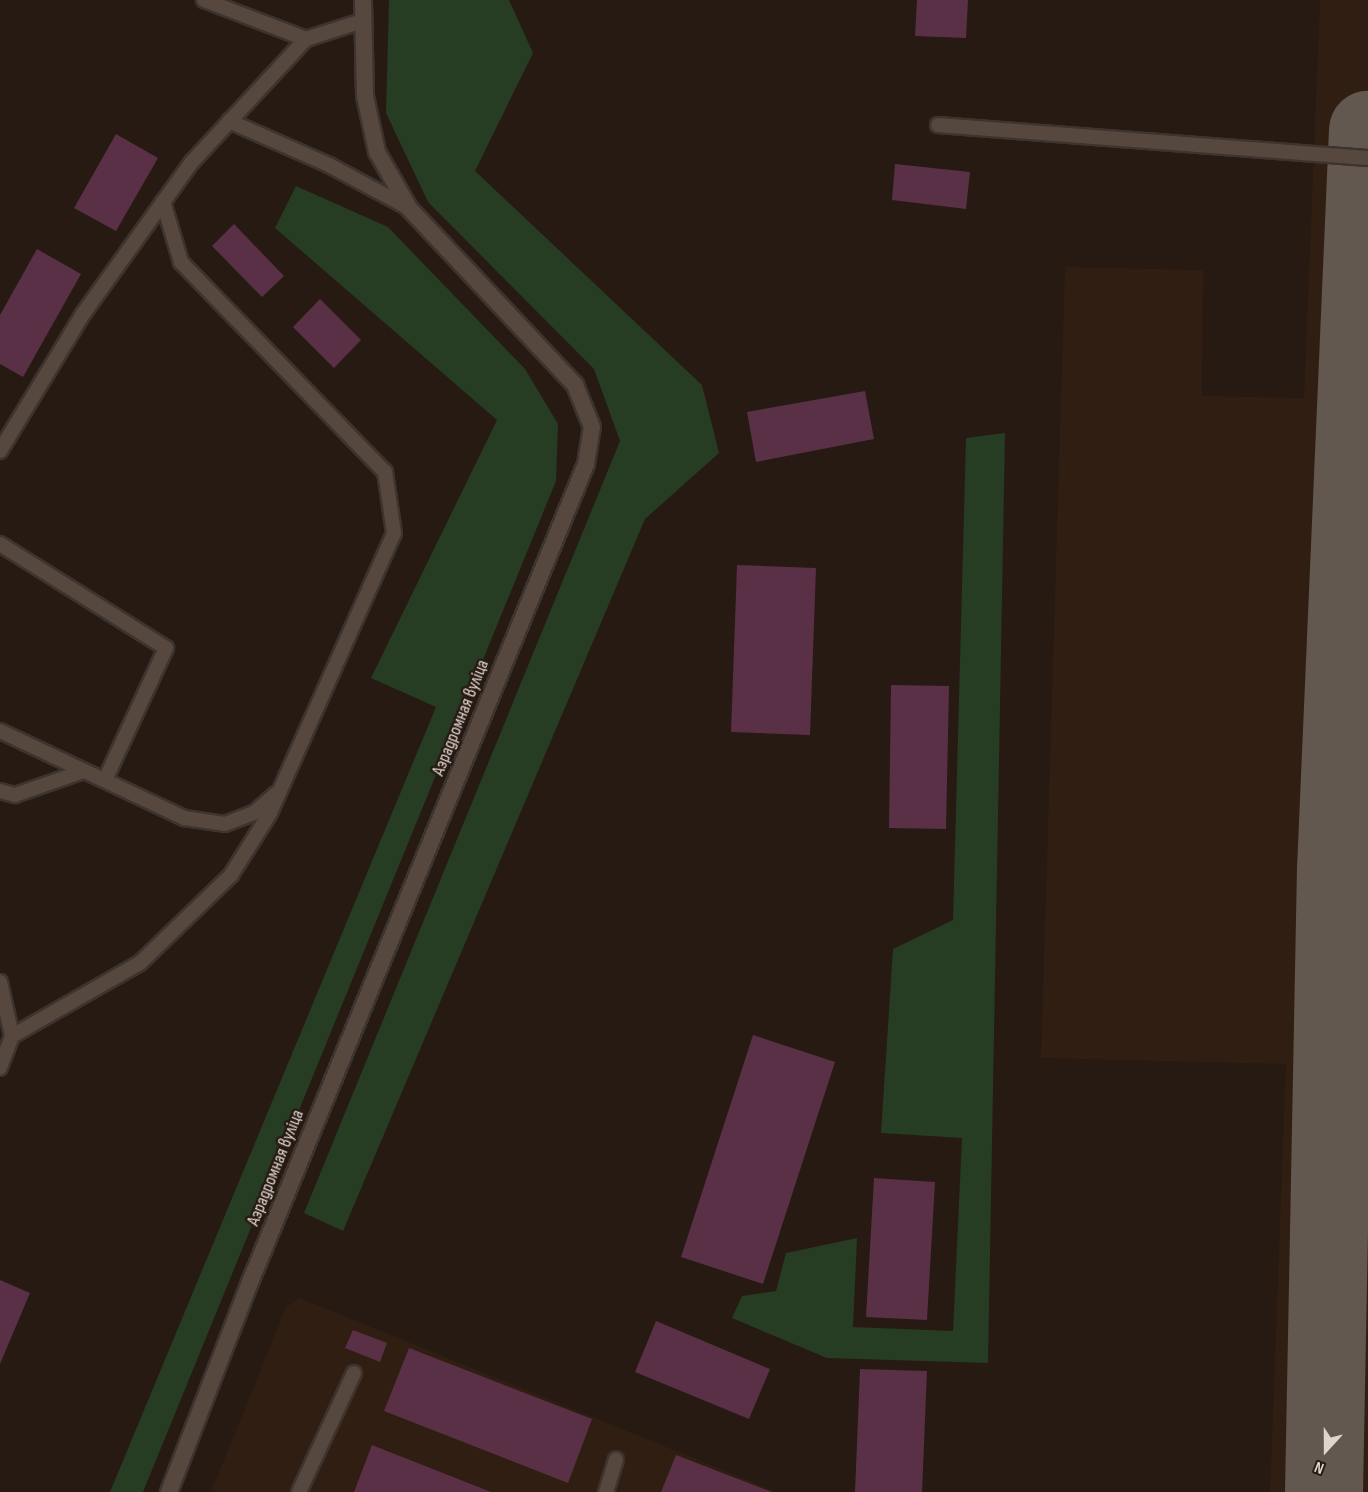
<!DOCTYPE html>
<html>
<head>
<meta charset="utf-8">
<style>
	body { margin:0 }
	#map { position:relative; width:1368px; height:1492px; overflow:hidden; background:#261a12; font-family:"Sofia Sans Condensed",sans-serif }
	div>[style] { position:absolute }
	.built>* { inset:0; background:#301e12 }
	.green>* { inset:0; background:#263c23 }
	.taxiway>* { height:78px; margin:-39px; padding:0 39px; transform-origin:39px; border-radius:39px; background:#625850 }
	.building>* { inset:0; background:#593046 }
	.roads { filter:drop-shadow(2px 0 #3d332f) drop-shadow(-2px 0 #3d332f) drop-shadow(0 2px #3d332f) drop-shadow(0 -2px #3d332f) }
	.service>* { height:14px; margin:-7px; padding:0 7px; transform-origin:7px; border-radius:7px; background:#57483f }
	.minor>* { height:16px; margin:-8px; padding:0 8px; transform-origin:8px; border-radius:8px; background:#57483f }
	span { translate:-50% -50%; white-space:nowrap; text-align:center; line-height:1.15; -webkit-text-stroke:5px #261a12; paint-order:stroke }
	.street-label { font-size:18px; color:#ded5d0 }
	.north { position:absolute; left:1296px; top:1420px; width:60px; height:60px; -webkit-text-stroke:4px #261a12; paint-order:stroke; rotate:201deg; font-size:16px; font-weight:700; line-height:24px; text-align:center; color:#ded5d0 }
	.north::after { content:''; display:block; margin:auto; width:21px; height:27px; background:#ded5d0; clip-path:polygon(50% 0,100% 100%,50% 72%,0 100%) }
</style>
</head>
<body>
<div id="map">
	<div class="built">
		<div style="clip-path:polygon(1320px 0,1368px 0,1368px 1492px,1270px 1492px,1286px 1064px,1041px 1058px,1065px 267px,1203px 270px,1202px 396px,1304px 398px)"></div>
		<div style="clip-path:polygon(300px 1298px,777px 1492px,211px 1492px,286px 1307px)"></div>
	</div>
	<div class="green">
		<div style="clip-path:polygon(389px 0,509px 0,533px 53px,475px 171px,702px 385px,719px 453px,645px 519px,343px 1231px,304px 1213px,620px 441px,594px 369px,428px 202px,386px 113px)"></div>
		<div style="clip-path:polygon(296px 186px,388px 227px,525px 369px,558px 424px,556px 481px,143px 1492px,110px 1492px,436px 707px,371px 678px,497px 420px,275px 228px)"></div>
		<div style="clip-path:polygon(1005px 433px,988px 1363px,827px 1358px,732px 1318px,742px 1296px,776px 1291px,786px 1253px,857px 1238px,853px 1327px,953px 1331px,962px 1138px,881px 1133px,893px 949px,953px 920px,966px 438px)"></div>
	</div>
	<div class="taxiway">
		<div style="left:1324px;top:1492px;width:623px;rotate:-88.9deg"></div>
		<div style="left:1336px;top:869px;width:740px;rotate:-87.52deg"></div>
	</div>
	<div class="building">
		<div style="clip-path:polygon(917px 0,968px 0,966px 38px,915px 36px)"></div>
		<div style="clip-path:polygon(116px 134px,158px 158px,116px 231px,74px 208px)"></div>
		<div style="clip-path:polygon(895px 164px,970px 172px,966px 209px,892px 200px)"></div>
		<div style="clip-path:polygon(234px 224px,284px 276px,262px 297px,212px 246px)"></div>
		<div style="clip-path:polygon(37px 249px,81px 274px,23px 377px,0 364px,0 315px)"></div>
		<div style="clip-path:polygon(320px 299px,361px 340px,334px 368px,293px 327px)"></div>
		<div style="clip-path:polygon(865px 391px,874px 439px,756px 462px,747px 412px)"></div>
		<div style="clip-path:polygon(737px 565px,816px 568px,810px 735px,731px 732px)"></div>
		<div style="clip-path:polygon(891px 685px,949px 686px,946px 829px,889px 828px)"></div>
		<div style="clip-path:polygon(753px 1035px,835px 1062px,763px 1284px,681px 1257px)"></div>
		<div style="clip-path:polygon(874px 1178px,935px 1182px,927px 1320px,866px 1317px)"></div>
		<div style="clip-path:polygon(0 1280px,30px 1293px,0 1364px)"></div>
		<div style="clip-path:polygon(656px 1321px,770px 1369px,749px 1419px,635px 1372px)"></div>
		<div style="clip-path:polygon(353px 1330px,387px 1343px,380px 1362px,345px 1348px)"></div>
		<div style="clip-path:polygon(409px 1348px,592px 1419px,568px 1483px,384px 1411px)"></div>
		<div style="clip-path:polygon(860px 1369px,927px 1371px,922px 1492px,855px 1492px)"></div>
		<div style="clip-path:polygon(372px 1445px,491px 1492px,354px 1492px)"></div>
		<div style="clip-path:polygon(676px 1455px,772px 1492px,661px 1492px)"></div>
	</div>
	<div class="roads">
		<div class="service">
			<div style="left:204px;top:0;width:109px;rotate:20.9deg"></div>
			<div style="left:229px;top:121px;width:109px;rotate:23.7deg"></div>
			<div style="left:329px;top:165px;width:91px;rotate:28.3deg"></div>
			<div style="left:938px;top:125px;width:430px;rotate:4.4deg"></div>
			<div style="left:0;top:451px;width:160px;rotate:-58.8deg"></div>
			<div style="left:83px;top:314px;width:187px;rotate:-54.4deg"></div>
			<div style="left:192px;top:162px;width:168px;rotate:-47.2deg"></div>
			<div style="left:306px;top:39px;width:59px;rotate:-17.8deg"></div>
			<div style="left:0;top:544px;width:196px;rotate:32.1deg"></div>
			<div style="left:166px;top:648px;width:145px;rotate:114.8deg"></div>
			<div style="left:0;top:731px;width:204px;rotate:25.3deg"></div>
			<div style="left:184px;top:818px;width:41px;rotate:8.3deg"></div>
			<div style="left:225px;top:824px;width:31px;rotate:-21deg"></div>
			<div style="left:254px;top:813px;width:30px;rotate:-41deg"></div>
			<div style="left:0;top:791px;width:16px;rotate:15deg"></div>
			<div style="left:15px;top:795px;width:73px;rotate:-19.2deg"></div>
			<div style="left:0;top:982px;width:55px;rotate:77.5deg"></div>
			<div style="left:12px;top:1036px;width:34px;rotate:111deg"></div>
			<div style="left:12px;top:1036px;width:147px;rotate:-29.7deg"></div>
			<div style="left:140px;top:963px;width:127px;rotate:-44deg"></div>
			<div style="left:231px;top:875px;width:73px;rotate:-57.8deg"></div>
			<div style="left:270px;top:813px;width:306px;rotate:-66.1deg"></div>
			<div style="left:394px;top:533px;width:62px;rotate:-98.4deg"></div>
			<div style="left:385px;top:472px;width:293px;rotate:-134.2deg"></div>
			<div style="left:181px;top:262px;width:63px;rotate:-106.7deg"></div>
			<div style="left:299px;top:1492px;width:131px;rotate:-65.2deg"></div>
			<div style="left:606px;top:1492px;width:34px;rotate:-73deg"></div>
		</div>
		<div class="minor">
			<div style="left:169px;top:1492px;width:227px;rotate:-68.9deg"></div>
			<div style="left:251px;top:1280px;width:882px;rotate:-67.68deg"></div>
			<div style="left:586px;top:464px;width:37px;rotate:-81deg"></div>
			<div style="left:592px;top:427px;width:45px;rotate:-112deg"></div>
			<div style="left:575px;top:385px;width:243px;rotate:-133.2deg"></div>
			<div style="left:409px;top:208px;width:64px;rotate:-119.7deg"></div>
			<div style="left:377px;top:152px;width:57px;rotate:-102.1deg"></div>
			<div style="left:365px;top:96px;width:96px;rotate:-91.2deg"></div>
		</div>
	</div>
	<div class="street-label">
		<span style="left:461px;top:718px;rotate:-68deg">Аэрадромная вуліца</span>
		<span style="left:276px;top:1168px;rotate:-68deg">Аэрадромная вуліца</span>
	</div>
	<div class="north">N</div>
</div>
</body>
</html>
